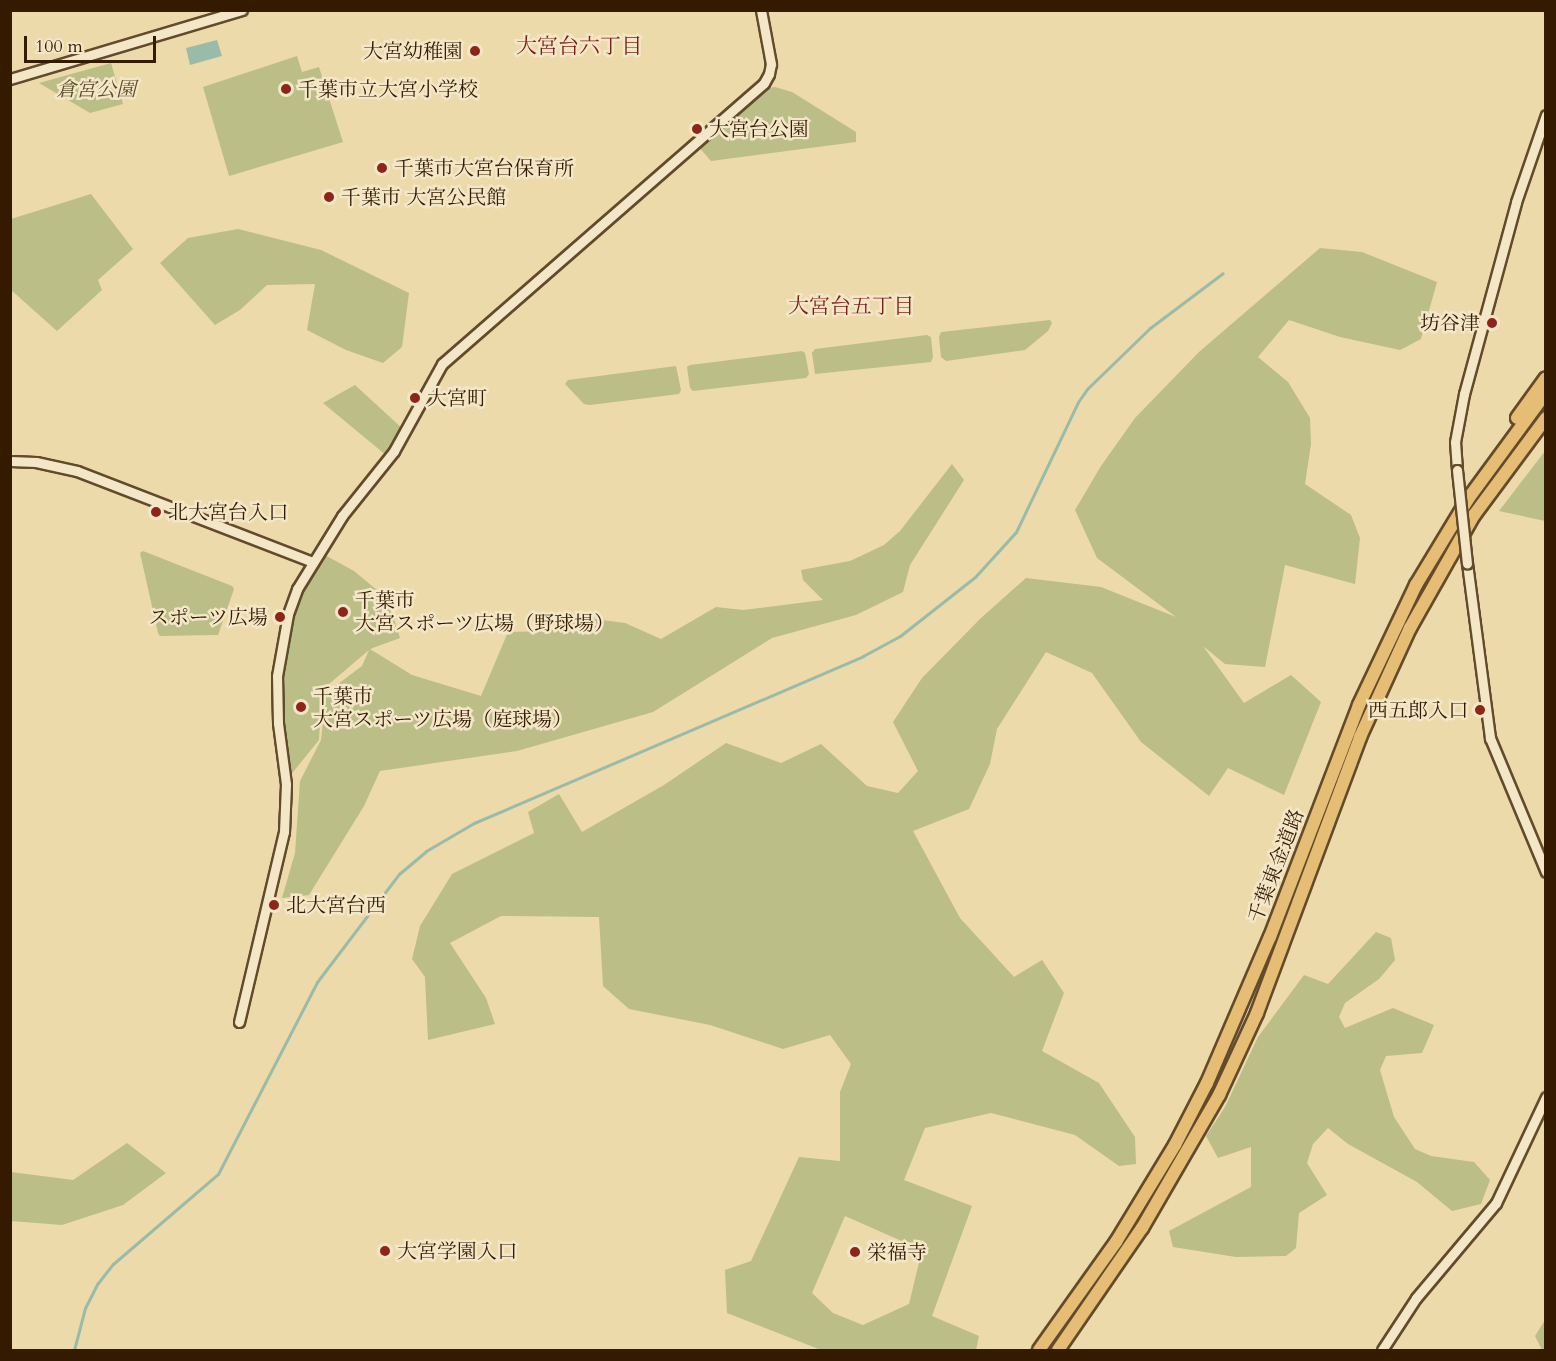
<!DOCTYPE html>
<html>
<head>
<meta charset="utf-8">
<style>
	body { margin:0 }
	#map { position:relative; width:1556px; height:1361px; overflow:hidden; background:#eddaaa; font-family:Cardo,"Noto Serif JP",serif }
	div>[style] { position:absolute }
	.green>* { inset:0; background:#bbbe86 }
	.water>* { inset:0; background:#99bba8 }
	.stream>* { height:3px; margin:-1.5px; padding:0 1.5px; transform-origin:1.5px; border-radius:1.5px; background:#99bba8 }
	.roads { filter:drop-shadow(2px 0 #624b2a) drop-shadow(-2px 0 #624b2a) drop-shadow(0 2px #624b2a) drop-shadow(0 -2px #624b2a) }
	.minor>* { height:9px; margin:-4.5px; padding:0 4.5px; transform-origin:4.5px; border-radius:4.5px; background:#f3e7c8 }
	.highway>* { height:12px; margin:-6px; padding:0 6px; transform-origin:6px; border-radius:6px; background:#e6bd75 }
	.bridges { filter:drop-shadow(2px 0 #624b2a) drop-shadow(-2px 0 #624b2a) drop-shadow(0 2px #624b2a) drop-shadow(0 -2px #624b2a) }
	.minor-bridge>* { height:9px; margin:-4.5px; padding:0 4.5px; transform-origin:4.5px; border-radius:4.5px; background:#f3e7c8 }
	.dots>* { width:16px; height:16px; translate:-50% -50%; box-sizing:border-box; border:3px solid #f3e7c8; border-radius:50% }
	span { translate:-50% -50%; white-space:nowrap; text-align:center; line-height:1.15; -webkit-text-stroke:5px #f3e7c8; paint-order:stroke }
	.poi-label { font-size:20px; color:#341b00 }
	.right { translate:-100% -50%; text-align:right }
	.left { translate:0 -50%; text-align:left }
	.park-label { font-size:20px; color:#5c4c28; font-style:italic }
	.street-label { font-size:20px; color:#341b00 }
	.neighbourhood-label { font-size:21px; color:#7a1f14 }
	.frame { position:absolute; inset:0; border:12px solid #341b00; pointer-events:none }
	.scale { position:absolute; left:24px; top:36px; width:132px; height:27px; box-sizing:border-box; border:3px solid #341b00; border-top:0; padding-left:8px; font-size:18px; line-height:21px; white-space:nowrap; color:#341b00; -webkit-text-stroke:4px #f3e7c8; paint-order:stroke }
</style>
</head>
<body>
<div id="map">
	<div class="green">
		<div style="clip-path:polygon(297px 56px,302px 72px,319px 67px,343px 142px,229px 176px,203px 87px)"></div>
		<div style="clip-path:polygon(111px 63px,123px 104px,90px 113px,39px 83px)"></div>
		<div style="clip-path:polygon(775px 87px,792px 92px,856px 132px,856px 142px,711px 161px,697px 145px,763px 89px)"></div>
		<div style="clip-path:polygon(91px 194px,133px 249px,98px 280px,102px 290px,57px 331px,11px 290px,11px 219px)"></div>
		<div style="clip-path:polygon(238px 229px,321px 250px,409px 293px,402px 347px,383px 363px,346px 350px,307px 330px,315px 284px,267px 285px,240px 310px,215px 325px,160px 263px,188px 238px)"></div>
		<div style="clip-path:polygon(evenodd,1320px 248px,1362px 252px,1437px 282px,1421px 339px,1400px 350px,1340px 337px,1289px 320px,1258px 357px,1288px 382px,1310px 418px,1311px 444px,1305px 484px,1351px 515px,1360px 538px,1355px 584px,1285px 565px,1265px 667px,1225px 664px,1203px 646px,1244px 703px,1291px 675px,1321px 702px,1284px 795px,1228px 768px,1209px 796px,1141px 742px,1092px 673px,1046px 652px,997px 729px,990px 764px,969px 809px,913px 831px,960px 918px,1014px 977px,1042px 960px,1064px 993px,1042px 1051px,1099px 1083px,1135px 1137px,1136px 1164px,1119px 1166px,1075px 1135px,991px 1113px,925px 1128px,904px 1180px,972px 1206px,932px 1316px,979px 1336px,976px 1350px,821px 1350px,727px 1313px,725px 1270px,751px 1261px,799px 1157px,840px 1161px,840px 1092px,851px 1064px,830px 1035px,783px 1049px,710px 1025px,629px 1009px,603px 986px,599px 917px,501px 916px,450px 943px,486px 998px,495px 1024px,428px 1040px,425px 977px,412px 959px,420px 926px,452px 874px,534px 833px,528px 812px,559px 794px,582px 832px,664px 785px,726px 743px,781px 763px,821px 744px,867px 786px,898px 793px,918px 771px,893px 722px,922px 678px,981px 618px,1026px 578px,1101px 587px,1176px 617px,1097px 558px,1075px 510px,1101px 466px,1135px 418px,1199px 352px,1320px 248px,845px 1216px,922px 1250px,909px 1304px,863px 1325px,833px 1313px,812px 1293px,845px 1216px)"></div>
		<div style="clip-path:polygon(1050px 320px,1052px 323px,1048px 331px,1025px 350px,946px 361px,941px 357px,939px 337px,941px 332px)"></div>
		<div style="clip-path:polygon(927px 335px,931px 337px,933px 357px,931px 362px,815px 374px,812px 353px,815px 349px)"></div>
		<div style="clip-path:polygon(802px 351px,805px 353px,809px 374px,806px 378px,693px 391px,690px 388px,687px 367px,690px 365px)"></div>
		<div style="clip-path:polygon(676px 366px,681px 390px,679px 394px,590px 405px,584px 404px,565px 384px,568px 380px)"></div>
		<div style="clip-path:polygon(355px 385px,404px 430px,387px 456px,323px 403px)"></div>
		<div style="clip-path:polygon(1545px 451px,1545px 521px,1499px 511px)"></div>
		<div style="clip-path:polygon(952px 464px,964px 480px,910px 565px,903px 592px,856px 615px,772px 638px,653px 712px,517px 751px,380px 771px,364px 806px,309px 895px,282px 898px,295px 853px,300px 781px,321px 740px,326px 693px,362px 666px,369px 650px,322px 690px,319px 740px,289px 777px,281px 724px,281px 679px,295px 607px,323px 554px,354px 571px,383px 595px,393px 616px,400px 638px,370px 649px,412px 675px,481px 696px,508px 632px,550px 631px,587px 618px,625px 623px,661px 639px,716px 607px,743px 610px,823px 600px,803px 580px,801px 570px,850px 561px,884px 545px,900px 531px)"></div>
		<div style="clip-path:polygon(143px 551px,232px 586px,234px 589px,218px 635px,160px 636px,158px 633px,140px 553px)"></div>
		<div style="clip-path:polygon(1376px 932px,1391px 938px,1395px 960px,1379px 979px,1345px 1003px,1339px 1017px,1345px 1028px,1393px 1008px,1434px 1025px,1422px 1053px,1386px 1056px,1380px 1070px,1394px 1117px,1415px 1149px,1431px 1156px,1474px 1162px,1490px 1180px,1481px 1204px,1452px 1211px,1417px 1182px,1348px 1144px,1328px 1128px,1313px 1144px,1307px 1163px,1327px 1195px,1299px 1213px,1296px 1248px,1286px 1256px,1236px 1257px,1173px 1247px,1169px 1231px,1251px 1187px,1251px 1147px,1218px 1158px,1206px 1136px,1225px 1107px,1258px 1037px,1304px 975px,1328px 984px)"></div>
		<div style="clip-path:polygon(127px 1143px,166px 1173px,123px 1205px,62px 1225px,11px 1221px,11px 1172px,73px 1180px)"></div>
		<div style="clip-path:polygon(1545px 1320px,1545px 1350px,1542px 1350px,1535px 1336px)"></div>
	</div>
	<div class="water">
		<div style="clip-path:polygon(217px 40px,222px 56px,190px 65px,186px 48px)"></div>
	</div>
	<div class="stream">
		<div style="left:74px;top:1350px;width:43px;rotate:-75.3deg"></div>
		<div style="left:85px;top:1308px;width:28px;rotate:-63deg"></div>
		<div style="left:98px;top:1283px;width:24px;rotate:-52deg"></div>
		<div style="left:113px;top:1264px;width:138px;rotate:-40.6deg"></div>
		<div style="left:218px;top:1174px;width:216px;rotate:-62.7deg"></div>
		<div style="left:317px;top:982px;width:136px;rotate:-52.8deg"></div>
		<div style="left:399px;top:874px;width:35px;rotate:-40deg"></div>
		<div style="left:426px;top:851px;width:56px;rotate:-30.3deg"></div>
		<div style="left:474px;top:823px;width:423px;rotate:-23.2deg"></div>
		<div style="left:863px;top:656px;width:42px;rotate:-28.4deg"></div>
		<div style="left:900px;top:636px;width:95px;rotate:-38.2deg"></div>
		<div style="left:975px;top:577px;width:61px;rotate:-47.7deg"></div>
		<div style="left:1016px;top:532px;width:144px;rotate:-64.5deg"></div>
		<div style="left:1078px;top:402px;width:16px;rotate:-55deg"></div>
		<div style="left:1087px;top:389px;width:88px;rotate:-44.1deg"></div>
		<div style="left:1150px;top:328px;width:91px;rotate:-37deg"></div>
	</div>
	<div class="roads">
		<div class="minor">
			<div style="left:10px;top:79px;width:242px;rotate:-16.6deg"></div>
			<div style="left:10px;top:461px;width:26px;rotate:2deg"></div>
			<div style="left:36px;top:462px;width:42px;rotate:12.4deg"></div>
			<div style="left:77px;top:471px;width:253px;rotate:21.1deg"></div>
			<div style="left:1457px;top:470px;width:28px;rotate:-94deg"></div>
			<div style="left:1455px;top:442px;width:49px;rotate:-79.4deg"></div>
			<div style="left:1464px;top:394px;width:199px;rotate:-74.8deg"></div>
			<div style="left:1516px;top:202px;width:92px;rotate:-71deg"></div>
			<div style="left:1467px;top:563px;width:177px;rotate:82.5deg"></div>
			<div style="left:1490px;top:738px;width:145px;rotate:67.3deg"></div>
			<div style="left:239px;top:1022px;width:195px;rotate:-76.7deg"></div>
			<div style="left:284px;top:832px;width:48px;rotate:-87.6deg"></div>
			<div style="left:286px;top:784px;width:62px;rotate:-97.5deg"></div>
			<div style="left:278px;top:723px;width:47px;rotate:-91.2deg"></div>
			<div style="left:277px;top:676px;width:63px;rotate:-79.9deg"></div>
			<div style="left:288px;top:614px;width:27px;rotate:-70deg"></div>
			<div style="left:297px;top:589px;width:86px;rotate:-58.3deg"></div>
			<div style="left:342px;top:516px;width:83px;rotate:-51.3deg"></div>
			<div style="left:394px;top:451px;width:99px;rotate:-61.1deg"></div>
			<div style="left:442px;top:364px;width:427px;rotate:-41.1deg"></div>
			<div style="left:764px;top:83px;width:10px;rotate:-61deg"></div>
			<div style="left:769px;top:74px;width:10px;rotate:-79deg"></div>
			<div style="left:771px;top:64px;width:55px;rotate:-100.5deg"></div>
			<div style="left:1382px;top:1350px;width:62px;rotate:-56.8deg"></div>
			<div style="left:1416px;top:1298px;width:124px;rotate:-49.9deg"></div>
			<div style="left:1496px;top:1203px;width:117px;rotate:-64.7deg"></div>
		</div>
		<div class="highway">
			<div style="left:1517px;top:418px;width:49px;rotate:-54.1deg"></div>
			<div style="left:1039px;top:1350px;width:133px;rotate:-54.5deg"></div>
			<div style="left:1116px;top:1242px;width:114px;rotate:-58.7deg"></div>
			<div style="left:1175px;top:1145px;width:70px;rotate:-62.7deg"></div>
			<div style="left:1207px;top:1083px;width:159px;rotate:-66.7deg"></div>
			<div style="left:1270px;top:937px;width:248px;rotate:-69deg"></div>
			<div style="left:1359px;top:705px;width:133px;rotate:-64.6deg"></div>
			<div style="left:1416px;top:585px;width:100px;rotate:-58.8deg"></div>
			<div style="left:1468px;top:499px;width:132px;rotate:-53.7deg"></div>
			<div style="left:1058px;top:1350px;width:148px;rotate:-55.5deg"></div>
			<div style="left:1142px;top:1228px;width:154px;rotate:-59.9deg"></div>
			<div style="left:1219px;top:1095px;width:90px;rotate:-65.1deg"></div>
			<div style="left:1257px;top:1013px;width:295px;rotate:-69.5deg"></div>
			<div style="left:1360px;top:737px;width:120px;rotate:-65.4deg"></div>
			<div style="left:1410px;top:628px;width:130px;rotate:-60.5deg"></div>
			<div style="left:1474px;top:515px;width:121px;rotate:-53.4deg"></div>
		</div>
	</div>
	<div class="bridges">
		<div class="minor-bridge">
			<div style="left:1457px;top:470px;width:94px;rotate:83.9deg"></div>
		</div>
	</div>
	<div class="dots">
		<div style="left:475px;top:51px;background:#8f2418"></div>
		<div style="left:286px;top:89px;background:#8f2418"></div>
		<div style="left:697px;top:129px;background:#8f2418"></div>
		<div style="left:382px;top:168px;background:#8f2418"></div>
		<div style="left:329px;top:197px;background:#8f2418"></div>
		<div style="left:1492px;top:323px;background:#8f2418"></div>
		<div style="left:415px;top:398px;background:#8f2418"></div>
		<div style="left:156px;top:512px;background:#8f2418"></div>
		<div style="left:343px;top:612px;background:#8f2418"></div>
		<div style="left:280px;top:617px;background:#8f2418"></div>
		<div style="left:301px;top:707px;background:#8f2418"></div>
		<div style="left:1480px;top:710px;background:#8f2418"></div>
		<div style="left:274px;top:905px;background:#8f2418"></div>
		<div style="left:385px;top:1251px;background:#8f2418"></div>
		<div style="left:855px;top:1252px;background:#8f2418"></div>
	</div>
	<div class="poi-label">
		<span class="right" style="left:463px;top:51px">大宮幼稚園</span>
		<span class="left" style="left:298px;top:89px">千葉市立大宮小学校</span>
		<span class="left" style="left:709px;top:129px">大宮台公園</span>
		<span class="left" style="left:394px;top:168px">千葉市大宮台保育所</span>
		<span class="left" style="left:341px;top:197px">千葉市 大宮公民館</span>
		<span class="right" style="left:1480px;top:323px">坊谷津</span>
		<span class="left" style="left:427px;top:398px">大宮町</span>
		<span class="left" style="left:168px;top:512px">北大宮台入口</span>
		<span class="left" style="left:355px;top:612px">千葉市<br>大宮スポーツ広場（野球場）</span>
		<span class="right" style="left:268px;top:617px">スポーツ広場</span>
		<span class="left" style="left:313px;top:708px">千葉市<br>大宮スポーツ広場（庭球場）</span>
		<span class="right" style="left:1468px;top:710px">西五郎入口</span>
		<span class="left" style="left:286px;top:905px">北大宮台西</span>
		<span class="left" style="left:397px;top:1251px">大宮学園入口</span>
		<span class="left" style="left:867px;top:1252px">栄福寺</span>
	</div>
	<div class="park-label">
		<span style="left:96px;top:89px">倉宮公園</span>
	</div>
	<div class="street-label">
		<span style="left:1276px;top:866px;rotate:-69deg">千葉東金道路</span>
	</div>
	<div class="neighbourhood-label">
		<span style="left:579px;top:47px">大宮台六丁目</span>
		<span style="left:851px;top:307px">大宮台五丁目</span>
	</div>
	<div class="frame"></div>
	<div class="scale">100 m</div>
</div>
</body>
</html>
